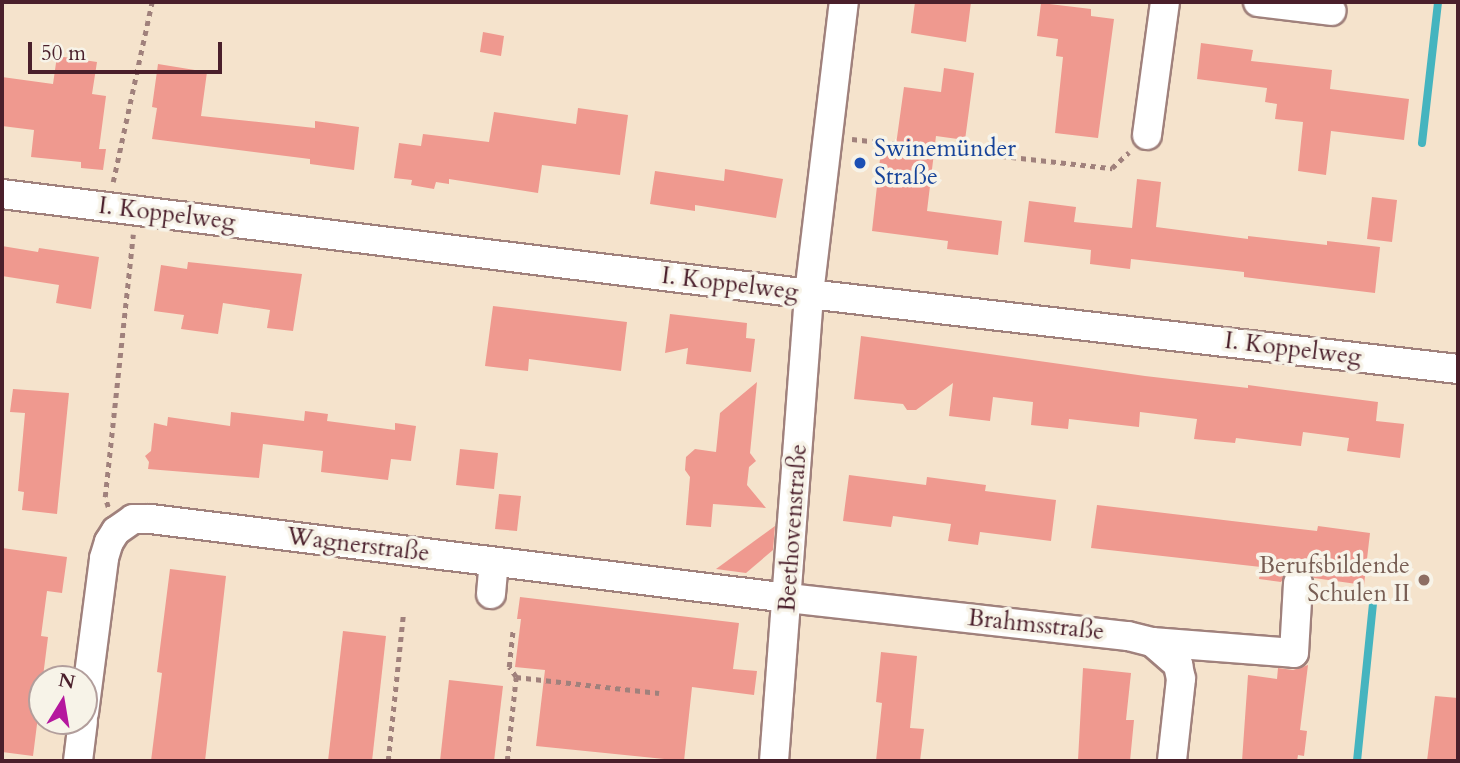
<!DOCTYPE html>
<html>
<head>
<meta charset="utf-8">
<style>
	body { margin:0 }
	#map { position:relative; width:1460px; height:763px; overflow:hidden; background:#f5e3cc; font-family:Cardo,serif }
	div>[style] { position:absolute }
	.stream>* { height:8px; margin:-4px; padding:0 4px; transform-origin:4px; border-radius:4px; background:#45b4bf }
	.building>* { inset:0; background:#ef998f }
	.path>* { height:4.5px; margin-top:-2.25px; transform-origin:0; background:repeating-linear-gradient(90deg,#a0817c 0 5px,transparent 0 10px) }
	.roads { filter:drop-shadow(2px 0 #a0817c) drop-shadow(-2px 0 #a0817c) drop-shadow(0 2px #a0817c) drop-shadow(0 -2px #a0817c) }
	.minor>* { height:28px; margin:-14px; padding:0 14px; transform-origin:14px; border-radius:14px; background:#fff }
	.dots>* { width:19px; height:19px; translate:-50% -50%; box-sizing:border-box; border:4px solid #f7f3e8; border-radius:50% }
	span { translate:-50% -50%; white-space:nowrap; text-align:center; line-height:1.15; -webkit-text-stroke:7px #f7f3e8; paint-order:stroke }
	.transit-label { font-size:24px; color:#164399 }
	.left { translate:0 -50%; text-align:left }
	.street-label { font-size:24px; color:#4a1f2b }
	.education-label { font-size:24px; color:#785e54 }
	.right { translate:-100% -50%; text-align:right }
	.frame { position:absolute; inset:0; border:4px solid #4a1f2b; pointer-events:none }
	.north { position:absolute; left:28px; top:665px; width:70px; height:70px; box-sizing:border-box; background:#f7f3e8; border:2px solid #b29e9c; border-radius:50%; rotate:11deg; font-size:19px; font-weight:700; line-height:28px; text-align:center; color:#4a1f2b }
	.north::after { content:''; display:block; margin:auto; width:24px; height:32px; background:#b5179e; clip-path:polygon(50% 0,100% 100%,50% 72%,0 100%) }
	.scale { position:absolute; left:28px; top:42px; width:194px; height:32px; box-sizing:border-box; border:4px solid #4a1f2b; border-top:0; padding-left:9px; font-size:21px; line-height:24px; white-space:nowrap; color:#4a1f2b; -webkit-text-stroke:5px #f7f3e8; paint-order:stroke }
</style>
</head>
<body>
<div id="map">
	<div class="stream">
		<div style="left:1422px;top:143px;width:142px;rotate:-83.5deg"></div>
		<div style="left:1357px;top:761px;width:169px;rotate:-84.2deg"></div>
	</div>
	<div class="building">
		<div style="clip-path:polygon(915px 2px,971px 2px,966px 42px,911px 33px)"></div>
		<div style="clip-path:polygon(1041px 3px,1091px 9px,1091px 16px,1114px 19px,1098px 138px,1055px 133px,1063px 57px,1056px 56px,1058px 39px,1037px 36px)"></div>
		<div style="clip-path:polygon(483px 32px,504px 36px,501px 56px,480px 52px)"></div>
		<div style="clip-path:polygon(1201px 43px,1253px 50px,1251px 61px,1332px 70px,1330px 89px,1409px 99px,1404px 140px,1331px 131px,1326px 175px,1298px 171px,1303px 122px,1275px 119px,1277px 104px,1265px 102px,1267px 88px,1197px 79px)"></div>
		<div style="clip-path:polygon(57px 56px,97px 62px,92px 94px,106px 96px,99px 149px,106px 149px,103px 170px,81px 168px,81px 162px,31px 157px,34px 130px,2px 126px,2px 77px,53px 84px)"></div>
		<div style="clip-path:polygon(158px 64px,207px 72px,201px 116px,315px 128px,315px 121px,359px 127px,354px 170px,310px 164px,310px 159px,152px 139px,157px 108px,152px 107px)"></div>
		<div style="clip-path:polygon(944px 68px,974px 73px,965px 140px,936px 136px,927px 211px,1002px 221px,998px 255px,947px 249px,948px 241px,872px 231px,881px 150px,895px 152px,904px 87px,941px 92px)"></div>
		<div style="clip-path:polygon(578px 108px,628px 115px,620px 175px,542px 165px,538px 193px,449px 179px,449px 184px,436px 182px,434px 189px,411px 185px,412px 180px,394px 178px,399px 143px,421px 146px,423px 134px,489px 142px,494px 112px,576px 124px)"></div>
		<div style="clip-path:polygon(725px 169px,783px 179px,776px 218px,695px 205px,695px 211px,650px 204px,655px 171px,724px 181px)"></div>
		<div style="clip-path:polygon(1137px 179px,1161px 182px,1156px 227px,1248px 239px,1248px 236px,1327px 245px,1327px 241px,1380px 247px,1375px 293px,1244px 277px,1244px 272px,1131px 259px,1130px 269px,1090px 264px,1091px 250px,1024px 242px,1029px 201px,1076px 207px,1074px 222px,1132px 228px)"></div>
		<div style="clip-path:polygon(1372px 197px,1397px 200px,1392px 242px,1367px 239px)"></div>
		<div style="clip-path:polygon(2px 246px,38px 252px,39px 248px,99px 257px,91px 309px,56px 303px,59px 285px,2px 276px)"></div>
		<div style="clip-path:polygon(188px 262px,302px 274px,293px 331px,267px 328px,270px 310px,223px 303px,218px 334px,181px 329px,184px 315px,154px 311px,161px 265px,187px 269px)"></div>
		<div style="clip-path:polygon(493px 306px,627px 322px,621px 371px,529px 359px,528px 371px,485px 366px)"></div>
		<div style="clip-path:polygon(670px 314px,747px 323px,746px 338px,755px 339px,751px 372px,686px 364px,688px 348px,665px 353px)"></div>
		<div style="clip-path:polygon(861px 336px,1145px 376px,1248px 388px,1248px 385px,1378px 402px,1376px 421px,1404px 424px,1400px 458px,1347px 451px,1349px 438px,1303px 432px,1301px 446px,1236px 438px,1235px 443px,1194px 439px,1197px 419px,1140px 412px,1139px 427px,1069px 419px,1068px 429px,1031px 425px,1033px 402px,993px 397px,990px 421px,949px 416px,953px 383px,916px 410px,907px 410px,903px 404px,854px 399px)"></div>
		<div style="clip-path:polygon(757px 382px,750px 453px,756px 461px,749px 467px,747px 485px,766px 508px,713px 504px,711px 527px,686px 525px,690px 477px,685px 470px,686px 457px,695px 449px,716px 452px,720px 413px)"></div>
		<div style="clip-path:polygon(13px 389px,69px 393px,57px 514px,22px 510px,24px 492px,18px 491px,25px 413px,10px 412px)"></div>
		<div style="clip-path:polygon(305px 411px,328px 414px,327px 421px,395px 430px,395px 423px,416px 426px,411px 461px,391px 459px,388px 480px,321px 472px,323px 451px,263px 444px,259px 478px,148px 469px,149px 462px,145px 456px,151px 451px,154px 423px,167px 426px,168px 417px,230px 426px,231px 412px,304px 421px)"></div>
		<div style="clip-path:polygon(460px 449px,498px 453px,494px 489px,456px 485px)"></div>
		<div style="clip-path:polygon(849px 475px,926px 485px,927px 477px,986px 485px,985px 491px,1056px 500px,1051px 541px,980px 532px,978px 545px,948px 541px,951px 524px,893px 516px,891px 527px,843px 521px)"></div>
		<div style="clip-path:polygon(499px 494px,521px 496px,517px 531px,495px 529px)"></div>
		<div style="clip-path:polygon(1097px 505px,1317px 531px,1318px 526px,1370px 533px,1364px 585px,1314px 578px,1308px 570px,1300px 567px,1290px 569px,1281px 582px,1259px 579px,1261px 567px,1091px 548px)"></div>
		<div style="clip-path:polygon(775px 526px,773px 550px,746px 573px,716px 569px)"></div>
		<div style="clip-path:polygon(2px 548px,67px 557px,62px 593px,47px 591px,41px 636px,48px 637px,33px 756px,2px 752px)"></div>
		<div style="clip-path:polygon(170px 569px,226px 576px,205px 761px,151px 761px,162px 673px,157px 672px)"></div>
		<div style="clip-path:polygon(520px 597px,739px 623px,733px 669px,757px 671px,754px 695px,692px 687px,684px 761px,536px 746px,545px 670px,515px 667px,521px 619px,517px 619px)"></div>
		<div style="clip-path:polygon(343px 631px,386px 636px,372px 761px,328px 761px)"></div>
		<div style="clip-path:polygon(881px 652px,917px 656px,910px 728px,924px 729px,920px 761px,876px 761px,882px 703px,876px 702px)"></div>
		<div style="clip-path:polygon(1308px 665px,1300px 730px,1307px 731px,1304px 756px,1298px 755px,1297px 761px,1242px 761px,1248px 675px,1277px 679px,1278px 668px,1293px 670px)"></div>
		<div style="clip-path:polygon(1083px 668px,1131px 673px,1126px 720px,1134px 720px,1130px 761px,1078px 760px)"></div>
		<div style="clip-path:polygon(449px 680px,503px 686px,494px 761px,440px 761px)"></div>
		<div style="clip-path:polygon(1435px 696px,1458px 698px,1458px 761px,1427px 761px)"></div>
	</div>
	<div class="path">
		<div style="left:852px;top:139px;width:262px;rotate:6.4deg"></div>
		<div style="left:1112px;top:168px;width:23px;rotate:-43deg"></div>
		<div style="left:113px;top:182px;width:184px;rotate:-77.8deg"></div>
		<div style="left:108px;top:507px;width:10px;rotate:-107deg"></div>
		<div style="left:105px;top:497px;width:264px;rotate:-83.9deg"></div>
		<div style="left:516px;top:677px;width:144px;rotate:6.4deg"></div>
		<div style="left:388px;top:761px;width:146px;rotate:-84.1deg"></div>
		<div style="left:507px;top:761px;width:84px;rotate:-83.9deg"></div>
		<div style="left:516px;top:677px;width:12px;rotate:-125deg"></div>
		<div style="left:509px;top:667px;width:36px;rotate:-84deg"></div>
	</div>
	<div class="roads">
		<div class="minor">
			<div style="left:1258px;top:2px;width:74px;rotate:7deg"></div>
			<div style="left:1147px;top:135px;width:134px;rotate:-82.3deg"></div>
			<div style="left:2px;top:194px;width:813px;rotate:7.06deg"></div>
			<div style="left:809px;top:294px;width:653px;rotate:6.59deg"></div>
			<div style="left:491px;top:594px;width:32px;rotate:-85deg"></div>
			<div style="left:1152px;top:642px;width:142px;rotate:4.4deg"></div>
			<div style="left:1294px;top:653px;width:70px;rotate:-86.7deg"></div>
			<div style="left:84px;top:713px;width:156px;rotate:-82.6deg"></div>
			<div style="left:104px;top:558px;width:17px;rotate:-73deg"></div>
			<div style="left:109px;top:542px;width:13px;rotate:-58deg"></div>
			<div style="left:116px;top:531px;width:21px;rotate:-35deg"></div>
			<div style="left:133px;top:519px;width:18px"></div>
			<div style="left:151px;top:519px;width:642px;rotate:7.07deg"></div>
			<div style="left:788px;top:598px;width:342px;rotate:6.4deg"></div>
			<div style="left:1128px;top:636px;width:25px;rotate:14deg"></div>
			<div style="left:1152px;top:642px;width:35px;rotate:41deg"></div>
			<div style="left:1178px;top:665px;width:14px;rotate:78deg"></div>
			<div style="left:1181px;top:679px;width:82px;rotate:96.3deg"></div>
			<div style="left:78px;top:761px;width:40px;rotate:-82.9deg"></div>
			<div style="left:774px;top:761px;width:468px;rotate:-85.7deg"></div>
			<div style="left:809px;top:294px;width:294px;rotate:-83.2deg"></div>
		</div>
	</div>
	<div class="dots">
		<div style="left:860px;top:163px;background:#1a4fb4"></div>
		<div style="left:1424px;top:580px;background:#8d6e63"></div>
	</div>
	<div class="transit-label">
		<span class="left" style="left:874px;top:163px">Swinemünder<br>Straße</span>
	</div>
	<div class="street-label">
		<span style="left:167px;top:214px;rotate:7deg">I. Koppelweg</span>
		<span style="left:730px;top:284px;rotate:7deg">I. Koppelweg</span>
		<span style="left:1293px;top:349px;rotate:7deg">I. Koppelweg</span>
		<span style="left:793px;top:528px;rotate:-86deg">Beethovenstraße</span>
		<span style="left:358px;top:545px;rotate:7deg">Wagnerstraße</span>
		<span style="left:1036px;top:625px;rotate:6deg">Brahmsstraße</span>
	</div>
	<div class="education-label">
		<span class="right" style="left:1410px;top:580px">Berufsbildende<br>Schulen II</span>
	</div>
	<div class="frame"></div>
	<div class="north">N</div>
	<div class="scale">50 m</div>
</div>
</body>
</html>
